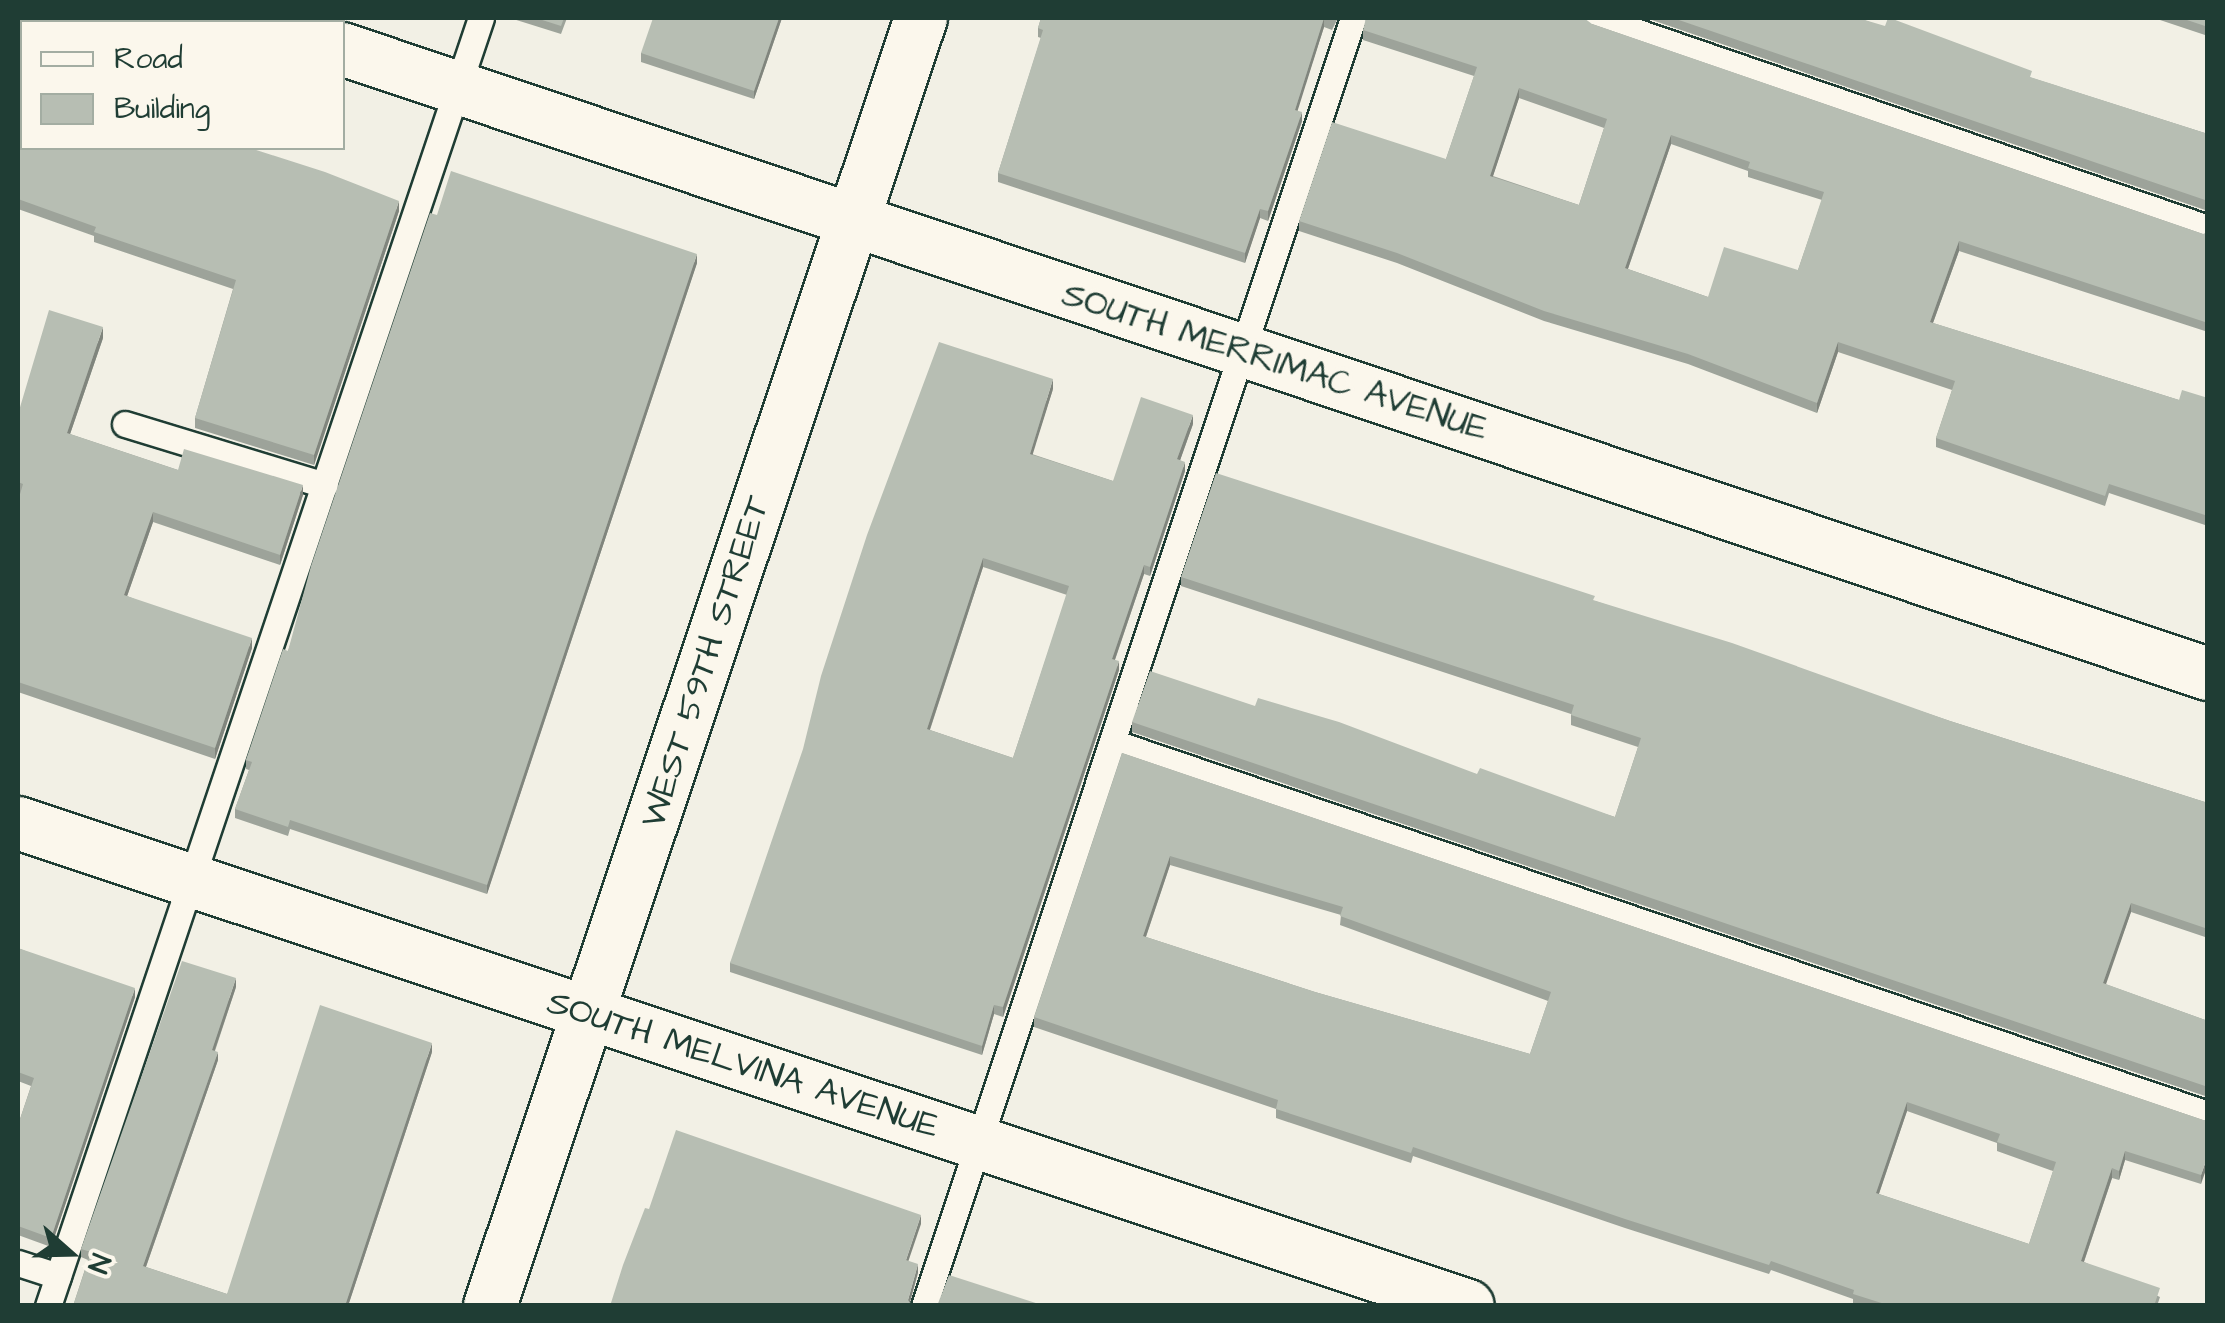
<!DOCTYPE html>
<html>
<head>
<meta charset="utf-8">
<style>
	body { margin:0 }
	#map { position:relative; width:2225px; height:1323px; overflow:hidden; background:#f2f0e5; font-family:"Architects Daughter",sans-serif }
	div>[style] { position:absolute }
	.path>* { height:6px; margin-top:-3px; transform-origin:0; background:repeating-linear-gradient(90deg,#1f3d34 0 2.5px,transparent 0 10.5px) }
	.roads { filter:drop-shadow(2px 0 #1f3d34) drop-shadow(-2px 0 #1f3d34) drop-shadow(0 2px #1f3d34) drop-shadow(0 -2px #1f3d34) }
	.lane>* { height:25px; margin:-12.5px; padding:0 12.5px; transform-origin:12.5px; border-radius:12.5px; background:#fbf7ec }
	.street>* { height:52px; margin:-26px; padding:0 26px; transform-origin:26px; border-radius:26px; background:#fbf7ec }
	.wall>* { inset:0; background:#9da39a }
	.shaded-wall>* { inset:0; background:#80857d }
	.building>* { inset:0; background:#b7beb3 }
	span { translate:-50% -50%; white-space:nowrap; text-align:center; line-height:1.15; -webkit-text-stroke:8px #fbf7ec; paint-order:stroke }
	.street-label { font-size:35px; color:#1f3d34 }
	.frame { position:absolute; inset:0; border:20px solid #1f3d34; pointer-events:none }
	.legend { position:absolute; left:20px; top:20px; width:325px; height:130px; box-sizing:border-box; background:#fbf7ec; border:2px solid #a3ada2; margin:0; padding:12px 18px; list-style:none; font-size:30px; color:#1f3d34 }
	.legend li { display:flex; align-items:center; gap:20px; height:50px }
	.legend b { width:50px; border:2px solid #a3ada2 }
	.north { position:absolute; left:20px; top:1203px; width:100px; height:100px; -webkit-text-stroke:8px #fbf7ec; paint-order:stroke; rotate:110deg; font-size:28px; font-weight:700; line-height:40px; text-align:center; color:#1f3d34 }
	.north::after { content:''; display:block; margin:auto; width:35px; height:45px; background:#1f3d34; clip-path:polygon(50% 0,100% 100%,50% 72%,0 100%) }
</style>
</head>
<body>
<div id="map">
	<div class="path">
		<div style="left:60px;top:22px;width:4px;rotate:-63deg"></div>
	</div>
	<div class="roads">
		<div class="lane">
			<div style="left:1597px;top:18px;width:646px;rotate:18.97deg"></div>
			<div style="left:125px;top:424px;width:209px;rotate:17deg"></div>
			<div style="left:1112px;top:742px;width:1157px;rotate:18.75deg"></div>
			<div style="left:18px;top:1263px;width:42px;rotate:18deg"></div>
			<div style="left:48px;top:1306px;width:1359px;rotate:-71.42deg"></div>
			<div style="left:924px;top:1306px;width:1358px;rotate:-71.58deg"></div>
		</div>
		<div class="street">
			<div style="left:246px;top:18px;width:16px;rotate:15deg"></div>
			<div style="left:342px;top:49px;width:1968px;rotate:18.52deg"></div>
			<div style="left:18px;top:823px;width:1528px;rotate:18.42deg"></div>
			<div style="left:490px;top:1306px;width:1358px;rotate:-71.5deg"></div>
		</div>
	</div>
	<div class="wall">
		<div style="clip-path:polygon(510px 18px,567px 18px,561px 34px)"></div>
		<div style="clip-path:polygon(782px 18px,754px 99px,641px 62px,641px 53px)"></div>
		<div style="clip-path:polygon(1041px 18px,1338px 18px,1332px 30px,1324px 27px,1297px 110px,1302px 121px,1268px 221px,1260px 218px,1245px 263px,998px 182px,998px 173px,1041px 38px,1038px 37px,1038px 28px)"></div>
		<div style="clip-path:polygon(1646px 18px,1858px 18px,2032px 78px,2208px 134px,2208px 211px)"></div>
		<div style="clip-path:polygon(2154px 18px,2208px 18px,2208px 36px)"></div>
		<div style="clip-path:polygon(evenodd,1592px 24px,2203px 234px,2208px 233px,2208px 332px,1959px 251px,1933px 323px,2179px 400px,2208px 398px,2208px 526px,2109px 493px,2105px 506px,1936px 447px,1936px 438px,1952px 390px,1838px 352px,1817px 413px,1688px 364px,1544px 321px,1397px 263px,1299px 231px,1299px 221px,1446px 159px,1474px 76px,1363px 40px,1363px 30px,1592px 24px,1519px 98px,1604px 128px,1579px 205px,1493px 176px,1519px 98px,1592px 24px,1671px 144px,1748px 171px,1748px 177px,1822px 200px,1798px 270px,1708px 297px,1628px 269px,1671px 144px)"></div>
		<div style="clip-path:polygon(18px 71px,399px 211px,314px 465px,195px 428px,195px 418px,233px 289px,94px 242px,94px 236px,18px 209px)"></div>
		<div style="clip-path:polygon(437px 215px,697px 263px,487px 894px,290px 829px,288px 836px,235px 818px,235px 809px,249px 770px,246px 769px,246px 760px,288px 651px)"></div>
		<div style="clip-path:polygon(103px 338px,70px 434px,178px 470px,303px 495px,280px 565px,153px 522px,127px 596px,252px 648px,215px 759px,18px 692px,18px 501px,20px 493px,18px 493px,18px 414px)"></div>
		<div style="clip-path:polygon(evenodd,1053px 389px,1032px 454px,1113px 481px,1193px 424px,1180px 460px,1185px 471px,1150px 576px,1144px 574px,1115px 660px,1119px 670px,1003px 1017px,994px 1014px,982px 1055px,730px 972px,730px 963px,1053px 389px,983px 567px,1067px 595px,1013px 758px,930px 730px,983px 567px)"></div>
		<div style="clip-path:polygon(1181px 577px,1595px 601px,1950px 721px,2208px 803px,2208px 938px,2131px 912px,2105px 984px,2208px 1021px,2208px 1097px,1132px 732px,1132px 722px,1255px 706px,1615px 817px,1638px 747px,1571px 725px,1571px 714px,1181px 586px)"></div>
		<div style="clip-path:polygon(evenodd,1122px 753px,2203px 1120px,2201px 1184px,2125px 1160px,2119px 1180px,2112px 1178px,2084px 1262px,2160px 1297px,2157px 1306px,1859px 1306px,1853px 1304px,1853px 1299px,1771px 1270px,1769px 1274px,1625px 1228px,1413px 1156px,1411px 1163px,1276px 1118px,1276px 1109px,1034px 1027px,1034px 1017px,1122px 753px,1170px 865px,1341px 915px,1340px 925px,1548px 1001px,1530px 1054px,1315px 992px,1146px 937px,1170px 865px,1122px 753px,1907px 1111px,1997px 1143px,1997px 1151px,2053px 1171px,2029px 1244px,1879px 1194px,1907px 1111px)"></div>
		<div style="clip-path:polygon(18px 948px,135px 997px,51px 1247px,18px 1235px,18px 1125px,31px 1086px,18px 1081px)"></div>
		<div style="clip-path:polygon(236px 987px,215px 1051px,218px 1060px,146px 1267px,227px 1294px,432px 1052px,348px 1306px,73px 1306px,88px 1260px,81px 1257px,81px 1249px)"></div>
	</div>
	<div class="shaded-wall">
		<div style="clip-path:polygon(779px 18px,782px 18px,754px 99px,754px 91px)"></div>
		<div style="clip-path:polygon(1324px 18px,1324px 27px,1295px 119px,1295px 110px)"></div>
		<div style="clip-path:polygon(1519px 88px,1519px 98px,1490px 185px,1490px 176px)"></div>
		<div style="clip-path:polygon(1302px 112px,1302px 121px,1268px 221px,1268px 211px)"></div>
		<div style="clip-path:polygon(1671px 135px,1671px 144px,1625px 277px,1625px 268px)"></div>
		<div style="clip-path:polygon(399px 201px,399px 211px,314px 465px,314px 455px)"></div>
		<div style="clip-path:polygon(1260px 209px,1260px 218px,1245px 263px,1245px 253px)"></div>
		<div style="clip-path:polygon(1959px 241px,1959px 251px,1930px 331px,1930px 322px)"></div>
		<div style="clip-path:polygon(697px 254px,697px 263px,487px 894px,487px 885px)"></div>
		<div style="clip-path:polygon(103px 327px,103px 338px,67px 443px,67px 433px)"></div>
		<div style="clip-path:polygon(1838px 342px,1838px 352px,1817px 413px,1817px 403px)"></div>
		<div style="clip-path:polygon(1053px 379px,1053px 389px,1030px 463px,1030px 454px)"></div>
		<div style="clip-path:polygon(1193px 415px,1193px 424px,1177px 469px,1177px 459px)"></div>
		<div style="clip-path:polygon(1185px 462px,1185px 471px,1150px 576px,1150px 567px)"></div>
		<div style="clip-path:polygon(303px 485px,303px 495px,280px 565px,280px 555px)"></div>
		<div style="clip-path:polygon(153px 512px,153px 522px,124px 605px,124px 595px)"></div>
		<div style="clip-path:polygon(983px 558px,983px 567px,927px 738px,927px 729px)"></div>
		<div style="clip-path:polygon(1144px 565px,1144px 574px,1112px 668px,1112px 659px)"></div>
		<div style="clip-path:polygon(252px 638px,252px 648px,215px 759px,215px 748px)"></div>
		<div style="clip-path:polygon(1119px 661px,1119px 670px,1003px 1017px,1003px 1007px)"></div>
		<div style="clip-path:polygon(1170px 856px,1170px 865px,1143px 945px,1143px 936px)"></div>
		<div style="clip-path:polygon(2131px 903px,2131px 912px,2103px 993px,2103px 983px)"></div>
		<div style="clip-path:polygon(236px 978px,236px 987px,212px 1058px,212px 1050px)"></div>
		<div style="clip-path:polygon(135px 988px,135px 997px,51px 1247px,51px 1238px)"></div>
		<div style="clip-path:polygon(994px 1005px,994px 1014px,982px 1055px,982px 1046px)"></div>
		<div style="clip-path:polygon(432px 1043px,432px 1052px,348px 1306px,345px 1306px)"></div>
		<div style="clip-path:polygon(218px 1052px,218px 1060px,143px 1275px,143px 1266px)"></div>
		<div style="clip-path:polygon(1907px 1102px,1907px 1111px,1876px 1202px,1876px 1193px)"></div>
		<div style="clip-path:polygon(2125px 1151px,2125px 1160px,2119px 1180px,2119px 1171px)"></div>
		<div style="clip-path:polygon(2208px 1155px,2208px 1164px,2201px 1184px,2201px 1175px)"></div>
		<div style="clip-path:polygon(2112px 1168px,2112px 1178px,2081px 1270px,2081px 1261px)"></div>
		<div style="clip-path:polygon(921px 1215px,921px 1224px,906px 1268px,906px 1260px)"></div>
		<div style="clip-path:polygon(918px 1264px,918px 1273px,909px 1306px,908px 1300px)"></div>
	</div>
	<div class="building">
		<div style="clip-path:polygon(536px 18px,564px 18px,561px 26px)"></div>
		<div style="clip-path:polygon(653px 18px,779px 18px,754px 91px,641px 53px)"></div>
		<div style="clip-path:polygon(1041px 18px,1333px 18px,1332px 20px,1324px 18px,1295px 110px,1302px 112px,1268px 211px,1260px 209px,1245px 253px,998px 173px,1043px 30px,1038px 28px)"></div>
		<div style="clip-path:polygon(evenodd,1366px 18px,1584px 18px,1592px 24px,2203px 234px,2208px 233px,2208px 323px,1959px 241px,1930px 322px,2179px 400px,2182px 390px,2208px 398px,2208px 516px,2109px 484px,2105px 496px,1936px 438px,1955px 381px,1838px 342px,1817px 403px,1688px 354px,1544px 311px,1397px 253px,1299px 221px,1332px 122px,1446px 159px,1477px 67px,1363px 30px,1366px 18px,1519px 88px,1607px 119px,1579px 205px,1490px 176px,1519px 88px,1366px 18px,1671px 135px,1750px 162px,1748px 168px,1824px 192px,1798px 270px,1724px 247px,1708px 297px,1625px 268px,1671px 135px)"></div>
		<div style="clip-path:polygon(1673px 18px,1858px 18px,1885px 26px,1888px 18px,1890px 18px,2032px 71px,2030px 77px,2208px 134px,2208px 201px)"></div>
		<div style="clip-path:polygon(2181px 18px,2208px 18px,2208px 27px)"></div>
		<div style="clip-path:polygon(18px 71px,22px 73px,22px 148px,250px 148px,325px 172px,399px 201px,314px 455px,195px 418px,236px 280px,94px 232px,96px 227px,18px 199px)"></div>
		<div style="clip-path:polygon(451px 171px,697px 254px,487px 885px,290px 820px,288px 827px,235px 809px,252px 762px,246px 760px,283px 649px,288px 651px,311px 566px,430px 213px,437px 215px)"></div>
		<div style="clip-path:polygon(49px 310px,103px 327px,67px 433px,178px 470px,184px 449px,303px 485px,280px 555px,153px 512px,124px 595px,252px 638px,215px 748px,18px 682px,18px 501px,23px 484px,18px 482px,18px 414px)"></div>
		<div style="clip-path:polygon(evenodd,939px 342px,1053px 379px,1030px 454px,1113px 481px,1141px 397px,1193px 415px,1177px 459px,1185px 462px,1150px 567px,1144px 565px,1112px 659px,1119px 661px,1003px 1007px,994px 1005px,982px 1046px,730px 963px,803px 749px,821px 676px,867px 535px,939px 342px,983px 558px,1069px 586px,1013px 758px,927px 729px,983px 558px)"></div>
		<div style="clip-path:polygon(1216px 473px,1595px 596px,1593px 600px,1732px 643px,1950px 721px,2208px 803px,2208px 929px,2131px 903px,2103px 983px,2208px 1021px,2208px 1087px,1132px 722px,1150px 671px,1255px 706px,1258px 698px,1339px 722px,1477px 774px,1480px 768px,1615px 817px,1641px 738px,1571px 715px,1574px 705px,1181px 577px)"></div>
		<div style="clip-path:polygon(evenodd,1122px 753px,2203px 1120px,2208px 1120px,2208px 1155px,2201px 1175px,2125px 1151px,2119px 1171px,2112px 1168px,2081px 1261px,2160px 1288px,2154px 1306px,1891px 1306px,1853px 1294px,1854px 1290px,1771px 1261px,1769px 1265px,1625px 1219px,1413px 1147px,1411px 1153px,1276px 1109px,1278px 1100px,1034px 1017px,1122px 753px,1170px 856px,1343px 907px,1340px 916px,1551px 992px,1530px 1054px,1315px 992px,1143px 936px,1170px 856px,1122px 753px,1907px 1102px,2000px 1134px,1997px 1142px,2056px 1162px,2029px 1244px,1876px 1193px,1907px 1102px)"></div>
		<div style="clip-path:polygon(18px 948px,135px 988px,51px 1238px,18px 1226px,18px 1125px,34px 1078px,18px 1072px)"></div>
		<div style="clip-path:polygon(182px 961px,236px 978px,212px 1050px,218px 1052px,143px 1266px,227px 1294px,320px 1005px,432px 1043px,345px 1306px,73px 1306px,91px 1252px,81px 1249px)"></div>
		<div style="clip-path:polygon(676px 1130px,921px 1215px,906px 1260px,918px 1264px,908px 1300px,912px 1306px,610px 1306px,623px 1265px,645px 1208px,649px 1209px)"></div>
		<div style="clip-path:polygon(949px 1275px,1045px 1306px,937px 1306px)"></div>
	</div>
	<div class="street-label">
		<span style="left:1275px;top:362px;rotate:18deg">SOUTH MERRIMAC AVENUE</span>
		<span style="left:706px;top:662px;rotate:-72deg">WEST 59TH STREET</span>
		<span style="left:743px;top:1065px;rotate:18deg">SOUTH MELVINA AVENUE</span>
	</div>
	<div class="frame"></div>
	<ul class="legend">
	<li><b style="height:12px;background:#fbf7ec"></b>Road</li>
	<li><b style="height:28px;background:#b7beb3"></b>Building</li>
	</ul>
	<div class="north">N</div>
</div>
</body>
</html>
